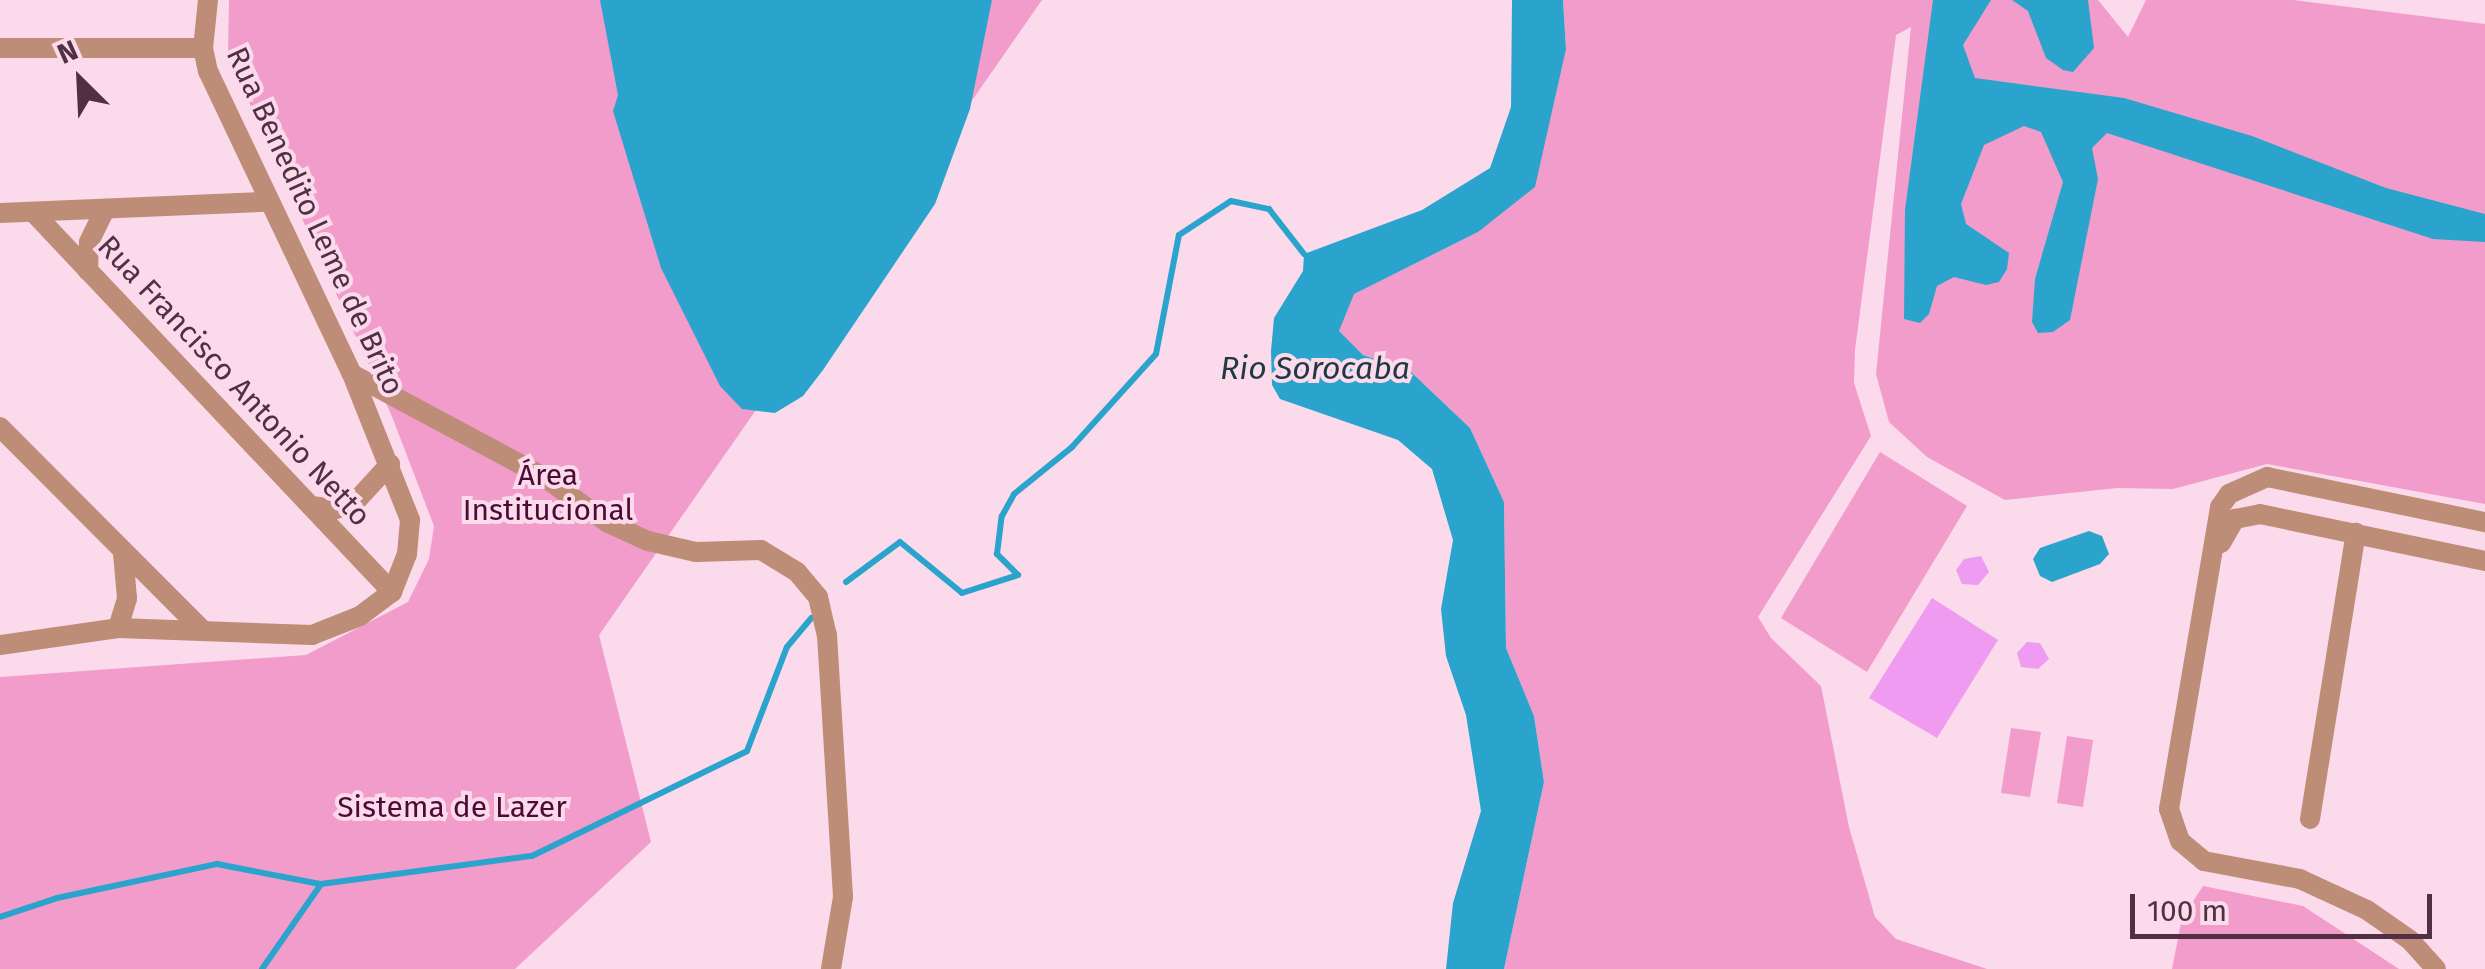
<!DOCTYPE html>
<html>
<head>
<meta charset="utf-8">
<style>
	body { margin:0 }
	#map { position:relative; width:2485px; height:969px; overflow:hidden; background:#fbdaeb; font-family:"Fira Sans",sans-serif }
	div>[style] { position:absolute }
	.green>* { inset:0; background:#f19ccb }
	.water>* { inset:0; background:#2aa4cd }
	.stream>* { height:6px; margin:-3px; padding:0 3px; transform-origin:3px; border-radius:3px; background:#2aa4cd }
	.building>* { inset:0; background:#ee9bf1 }
	.minor>* { height:20px; margin:-10px; padding:0 10px; transform-origin:10px; border-radius:10px; background:#bd8d77 }
	span { translate:-50% -50%; white-space:nowrap; text-align:center; line-height:1.15; -webkit-text-stroke:8px #fbdaeb; paint-order:stroke }
	.street-label { font-size:30px; color:#503042 }
	.park-label { font-size:30px; color:#4c0b36 }
	.water-label { font-size:32px; color:#1f3842; font-style:italic }
	.north { position:absolute; left:30px; top:30px; width:100px; height:100px; -webkit-text-stroke:8px #fbdaeb; paint-order:stroke; rotate:336deg; font-size:28px; font-weight:700; line-height:40px; text-align:center; color:#503042 }
	.north::after { content:''; display:block; margin:auto; width:35px; height:45px; background:#503042; clip-path:polygon(50% 0,100% 100%,50% 72%,0 100%) }
	.scale { position:absolute; left:2130px; top:894px; width:302px; height:45px; box-sizing:border-box; border:5px solid #503042; border-top:0; padding-left:12px; font-size:30px; line-height:35px; white-space:nowrap; color:#503042; -webkit-text-stroke:8px #fbdaeb; paint-order:stroke }
</style>
</head>
<body>
<div id="map">
	<div class="green">
		<div style="clip-path:polygon(229px 0,1042px 0,599px 635px,651px 842px,515px 969px,0 969px,0 677px,306px 655px,408px 602px,429px 559px,434px 526px,391px 414px,228px 56px)"></div>
		<div style="clip-path:polygon(1563px 0,2098px 0,2128px 37px,2146px 0,2293px 0,2485px 24px,2485px 504px,2267px 464px,2173px 489px,2117px 488px,2005px 500px,1927px 457px,1889px 422px,1876px 374px,1911px 27px,1896px 35px,1855px 350px,1854px 383px,1871px 436px,1758px 617px,1771px 638px,1821px 686px,1849px 827px,1875px 917px,1896px 939px,1987px 969px,1504px 969px,1544px 782px,1534px 716px,1506px 648px,1504px 502px,1470px 428px,1411px 372px,1363px 355px,1338px 331px,1353px 294px,1478px 232px,1566px 49px)"></div>
		<div style="clip-path:polygon(1880px 452px,1967px 506px,1867px 672px,1781px 618px)"></div>
		<div style="clip-path:polygon(2011px 728px,2041px 732px,2030px 797px,2001px 793px)"></div>
		<div style="clip-path:polygon(2067px 736px,2093px 740px,2083px 807px,2057px 803px)"></div>
		<div style="clip-path:polygon(2203px 886px,2303px 906px,2399px 969px,2172px 969px,2182px 918px)"></div>
	</div>
	<div class="water">
		<div style="clip-path:polygon(600px 0,992px 0,970px 109px,935px 204px,823px 370px,803px 396px,775px 413px,742px 409px,720px 386px,661px 268px,613px 111px,618px 95px)"></div>
		<div style="clip-path:polygon(1512px 0,1563px 0,1566px 49px,1535px 187px,1478px 232px,1354px 294px,1339px 331px,1363px 355px,1411px 372px,1470px 428px,1504px 502px,1506px 648px,1534px 716px,1544px 782px,1504px 969px,1446px 969px,1453px 903px,1481px 811px,1466px 715px,1446px 656px,1441px 609px,1453px 540px,1432px 469px,1398px 440px,1280px 399px,1272px 385px,1271px 351px,1274px 318px,1303px 271px,1304px 254px,1422px 210px,1490px 168px,1511px 107px)"></div>
		<div style="clip-path:polygon(1933px 0,1991px 0,1963px 45px,1975px 78px,2124px 98px,2252px 136px,2386px 188px,2485px 214px,2485px 242px,2433px 239px,2107px 133px,2092px 148px,2098px 179px,2070px 320px,2053px 332px,2038px 333px,2032px 322px,2035px 279px,2063px 182px,2041px 132px,2024px 126px,1984px 145px,1961px 204px,1966px 224px,2009px 253px,2007px 269px,1999px 282px,1986px 285px,1954px 277px,1937px 286px,1929px 314px,1920px 323px,1904px 319px,1905px 210px)"></div>
		<div style="clip-path:polygon(2012px 0,2088px 0,2094px 48px,2073px 72px,2063px 70px,2046px 58px,2028px 11px)"></div>
		<div style="clip-path:polygon(2089px 531px,2102px 536px,2109px 554px,2100px 564px,2052px 582px,2040px 576px,2033px 559px,2040px 548px)"></div>
	</div>
	<div class="stream">
		<div style="left:846px;top:582px;width:67px;rotate:-36.5deg"></div>
		<div style="left:900px;top:542px;width:80px;rotate:39.4deg"></div>
		<div style="left:962px;top:593px;width:59px;rotate:-17.8deg"></div>
		<div style="left:1018px;top:575px;width:30px;rotate:-135deg"></div>
		<div style="left:997px;top:554px;width:38px;rotate:-83deg"></div>
		<div style="left:1002px;top:516px;width:25px;rotate:-61deg"></div>
		<div style="left:1014px;top:494px;width:75px;rotate:-39deg"></div>
		<div style="left:1072px;top:447px;width:125px;rotate:-47.9deg"></div>
		<div style="left:1156px;top:354px;width:121px;rotate:-79.1deg"></div>
		<div style="left:1179px;top:235px;width:62px;rotate:-33.2deg"></div>
		<div style="left:1231px;top:201px;width:39px;rotate:12deg"></div>
		<div style="left:1269px;top:209px;width:57px;rotate:52.1deg"></div>
		<div style="left:0;top:917px;width:60px;rotate:-18.4deg"></div>
		<div style="left:57px;top:898px;width:164px;rotate:-12deg"></div>
		<div style="left:217px;top:864px;width:105px;rotate:11deg"></div>
		<div style="left:262px;top:969px;width:103px;rotate:-55.2deg"></div>
		<div style="left:321px;top:884px;width:213px;rotate:-7.6deg"></div>
		<div style="left:532px;top:856px;width:239px;rotate:-26deg"></div>
		<div style="left:747px;top:751px;width:111px;rotate:-69deg"></div>
		<div style="left:787px;top:647px;width:38px;rotate:-50deg"></div>
	</div>
	<div class="building">
		<div style="clip-path:polygon(1981px 556px,1989px 572px,1978px 585px,1962px 584px,1956px 570px,1964px 559px)"></div>
		<div style="clip-path:polygon(1932px 598px,1998px 640px,1937px 738px,1869px 698px)"></div>
		<div style="clip-path:polygon(2027px 642px,2040px 643px,2049px 659px,2038px 669px,2021px 667px,2017px 653px)"></div>
	</div>
	<div class="minor">
		<div style="left:208px;top:0;width:48px;rotate:95.9deg"></div>
		<div style="left:203px;top:48px;width:24px;rotate:78deg"></div>
		<div style="left:208px;top:71px;width:335px;rotate:64.6deg"></div>
		<div style="left:352px;top:374px;width:157px;rotate:68.3deg"></div>
		<div style="left:410px;top:520px;width:34px;rotate:95deg"></div>
		<div style="left:407px;top:554px;width:41px;rotate:111.5deg"></div>
		<div style="left:0;top:48px;width:203px"></div>
		<div style="left:33px;top:212px;width:523px;rotate:46.63deg"></div>
		<div style="left:0;top:213px;width:267px;rotate:-2.4deg"></div>
		<div style="left:88px;top:271px;width:29px;rotate:-88deg"></div>
		<div style="left:89px;top:242px;width:37px;rotate:-64deg"></div>
		<div style="left:352px;top:374px;width:218px;rotate:28.2deg"></div>
		<div style="left:544px;top:477px;width:79px;rotate:35.7deg"></div>
		<div style="left:608px;top:523px;width:44px;rotate:24.2deg"></div>
		<div style="left:648px;top:541px;width:49px;rotate:12.9deg"></div>
		<div style="left:696px;top:552px;width:65px;rotate:-1.8deg"></div>
		<div style="left:761px;top:550px;width:42px;rotate:31.4deg"></div>
		<div style="left:797px;top:572px;width:33px;rotate:50deg"></div>
		<div style="left:818px;top:597px;width:39px;rotate:77deg"></div>
		<div style="left:827px;top:635px;width:262px;rotate:86.5deg"></div>
		<div style="left:843px;top:897px;width:73px;rotate:99.5deg"></div>
		<div style="left:0;top:427px;width:284px;rotate:45.1deg"></div>
		<div style="left:311px;top:506px;width:25px;rotate:7deg"></div>
		<div style="left:336px;top:509px;width:23px;rotate:-23deg"></div>
		<div style="left:357px;top:500px;width:49px;rotate:-47.5deg"></div>
		<div style="left:2221px;top:543px;width:28px;rotate:-60deg"></div>
		<div style="left:2235px;top:519px;width:25px;rotate:-11deg"></div>
		<div style="left:2260px;top:514px;width:230px;rotate:11.8deg"></div>
		<div style="left:118px;top:628px;width:31px;rotate:-73deg"></div>
		<div style="left:127px;top:598px;width:45px;rotate:-95.1deg"></div>
		<div style="left:0;top:645px;width:119px;rotate:-8.2deg"></div>
		<div style="left:118px;top:628px;width:194px;rotate:2.1deg"></div>
		<div style="left:312px;top:635px;width:52px;rotate:-21.6deg"></div>
		<div style="left:360px;top:616px;width:40px;rotate:-37deg"></div>
		<div style="left:2310px;top:819px;width:290px;rotate:-80.9deg"></div>
		<div style="left:2436px;top:969px;width:39px;rotate:-132deg"></div>
		<div style="left:2410px;top:940px;width:52px;rotate:-145.1deg"></div>
		<div style="left:2367px;top:910px;width:74px;rotate:-155.2deg"></div>
		<div style="left:2300px;top:879px;width:98px;rotate:-169.4deg"></div>
		<div style="left:2204px;top:861px;width:31px;rotate:-140deg"></div>
		<div style="left:2180px;top:841px;width:34px;rotate:-109deg"></div>
		<div style="left:2169px;top:809px;width:306px;rotate:-80.4deg"></div>
		<div style="left:2220px;top:507px;width:16px;rotate:-55deg"></div>
		<div style="left:2229px;top:494px;width:42px;rotate:-24.1deg"></div>
		<div style="left:2267px;top:477px;width:223px;rotate:11.7deg"></div>
	</div>
	<div class="street-label">
		<span style="left:315px;top:221px;rotate:65deg">Rua Benedito Leme de Brito</span>
		<span style="left:234px;top:381px;rotate:47deg">Rua Francisco Antonio Netto</span>
	</div>
	<div class="park-label">
		<span style="left:548px;top:492px">Área<br>Institucional</span>
		<span style="left:452px;top:807px">Sistema de Lazer</span>
	</div>
	<div class="water-label">
		<span style="left:1315px;top:368px">Rio Sorocaba</span>
	</div>
	<div class="north">N</div>
	<div class="scale">100 m</div>
</div>
</body>
</html>
